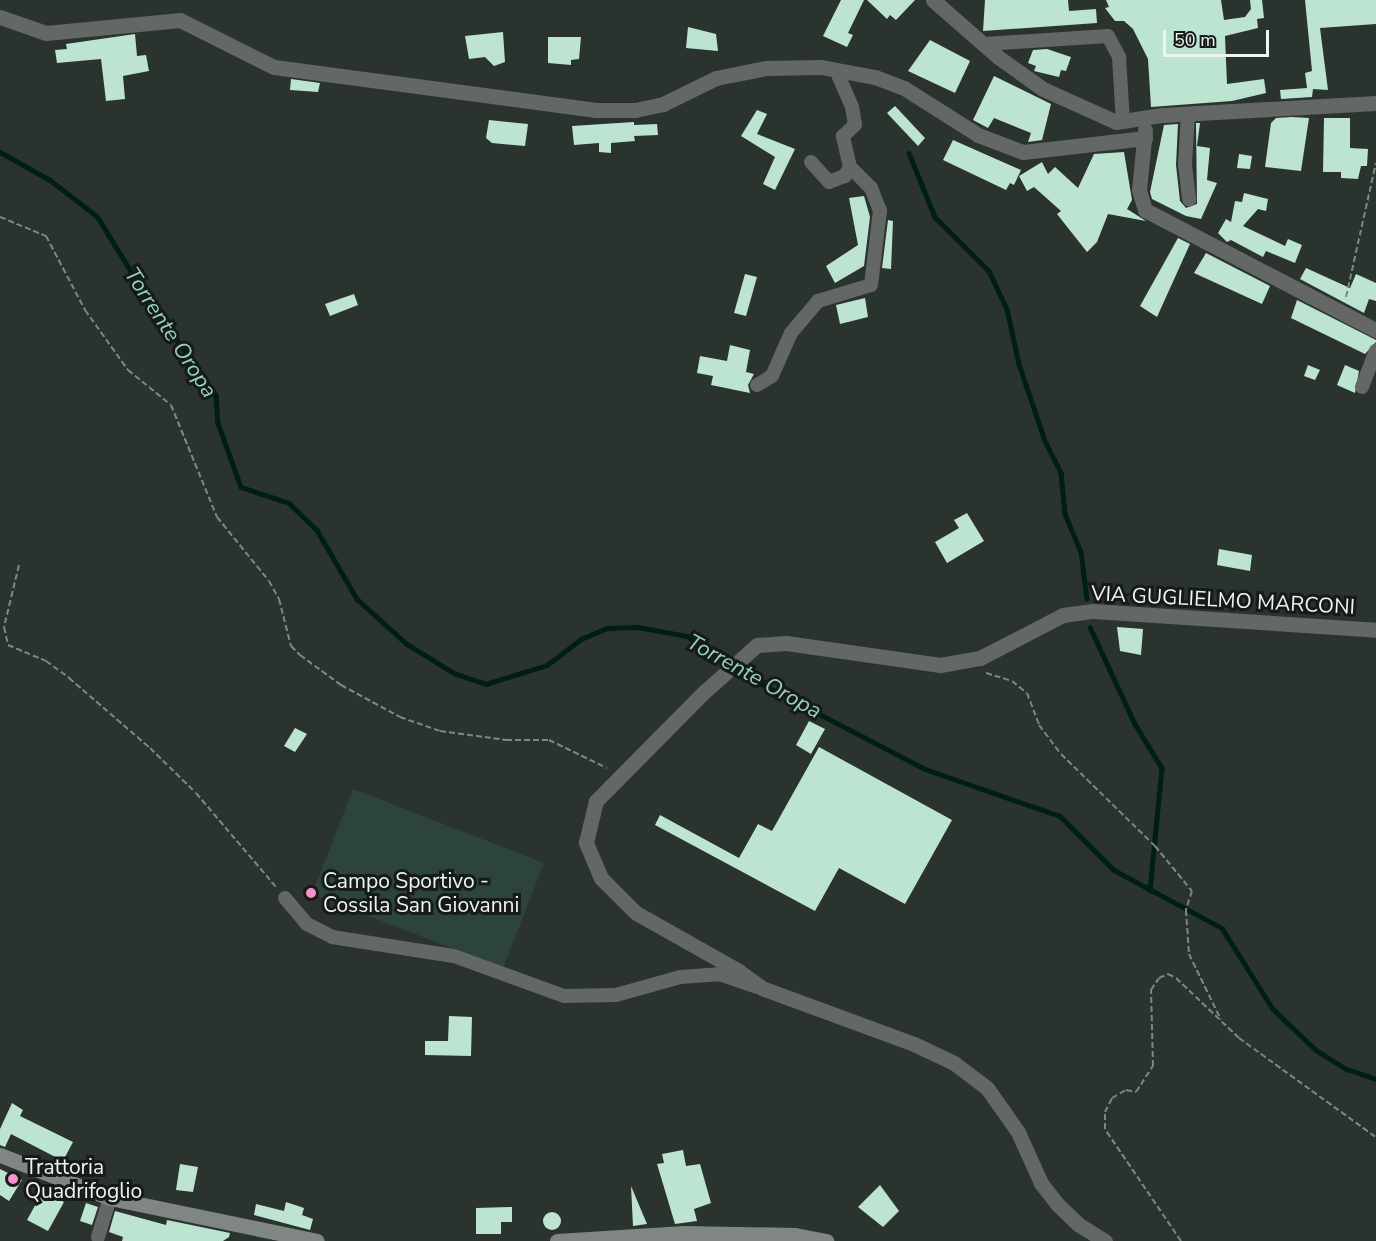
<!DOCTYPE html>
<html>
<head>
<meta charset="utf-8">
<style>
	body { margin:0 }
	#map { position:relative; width:1376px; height:1241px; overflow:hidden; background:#2b332f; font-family:"Nunito Sans",sans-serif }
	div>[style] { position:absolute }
	.green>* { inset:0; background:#2c4439 }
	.stream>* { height:4.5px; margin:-2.25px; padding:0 2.25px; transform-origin:2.25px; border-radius:2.25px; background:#001f13 }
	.building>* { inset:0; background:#bde4d1 }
	.round { border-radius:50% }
	.path>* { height:2px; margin-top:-1px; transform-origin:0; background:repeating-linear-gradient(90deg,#808783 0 6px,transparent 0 9px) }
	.minor>* { height:14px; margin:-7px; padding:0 7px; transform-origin:7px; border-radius:7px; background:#636765 }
	.tertiary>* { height:15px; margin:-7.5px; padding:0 7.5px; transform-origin:7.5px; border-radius:7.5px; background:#636765 }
	.secondary>* { height:15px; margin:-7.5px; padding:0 7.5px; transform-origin:7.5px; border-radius:7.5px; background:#7f8683 }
	.dots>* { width:16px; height:16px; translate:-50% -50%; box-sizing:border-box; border:3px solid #161a18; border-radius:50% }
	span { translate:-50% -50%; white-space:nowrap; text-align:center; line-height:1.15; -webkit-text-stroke:6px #161a18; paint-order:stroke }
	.street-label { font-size:21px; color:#eef4f1 }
	.poi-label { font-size:21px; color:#eef4f1 }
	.left { translate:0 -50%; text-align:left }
	.water-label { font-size:22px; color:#93d3b6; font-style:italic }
	.scale { position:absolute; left:1163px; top:30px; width:106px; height:27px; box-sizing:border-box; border:3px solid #eef4f1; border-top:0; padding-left:8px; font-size:18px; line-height:21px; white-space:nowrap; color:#eef4f1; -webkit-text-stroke:4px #161a18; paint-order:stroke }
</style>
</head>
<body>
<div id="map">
	<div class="green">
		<div style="clip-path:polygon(353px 789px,544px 863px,503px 968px,312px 894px)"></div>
	</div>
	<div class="stream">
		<div style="left:0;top:152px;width:57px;rotate:29.2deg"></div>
		<div style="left:50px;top:180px;width:59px;rotate:37.5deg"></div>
		<div style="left:97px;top:216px;width:97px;rotate:58.4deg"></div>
		<div style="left:148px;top:299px;width:118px;rotate:54.7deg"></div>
		<div style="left:216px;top:395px;width:28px;rotate:86deg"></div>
		<div style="left:218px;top:423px;width:68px;rotate:70.2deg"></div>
		<div style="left:241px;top:487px;width:51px;rotate:18.4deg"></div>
		<div style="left:289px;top:503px;width:39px;rotate:44deg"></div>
		<div style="left:317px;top:530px;width:80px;rotate:59.9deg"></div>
		<div style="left:357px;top:599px;width:67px;rotate:42deg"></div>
		<div style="left:407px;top:644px;width:57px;rotate:31.5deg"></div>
		<div style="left:456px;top:674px;width:32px;rotate:18deg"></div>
		<div style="left:486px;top:684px;width:64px;rotate:-17.3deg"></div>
		<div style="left:547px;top:665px;width:43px;rotate:-37.4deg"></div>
		<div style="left:581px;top:639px;width:28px;rotate:-23deg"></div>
		<div style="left:607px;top:628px;width:31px;rotate:-2deg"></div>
		<div style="left:638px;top:627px;width:50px;rotate:10.4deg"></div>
		<div style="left:687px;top:636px;width:85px;rotate:32.9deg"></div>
		<div style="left:758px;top:682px;width:188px;rotate:27.5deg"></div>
		<div style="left:925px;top:769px;width:143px;rotate:19.2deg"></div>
		<div style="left:1060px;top:816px;width:76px;rotate:45deg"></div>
		<div style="left:1114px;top:870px;width:123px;rotate:28.2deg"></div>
		<div style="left:1222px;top:928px;width:96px;rotate:57.8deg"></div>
		<div style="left:1273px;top:1009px;width:59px;rotate:43.6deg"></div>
		<div style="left:1316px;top:1050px;width:36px;rotate:32deg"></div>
		<div style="left:1347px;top:1069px;width:31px;rotate:19deg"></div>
		<div style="left:909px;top:153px;width:69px;rotate:67.9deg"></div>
		<div style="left:935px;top:217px;width:76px;rotate:45deg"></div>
		<div style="left:989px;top:271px;width:42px;rotate:64.7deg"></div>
		<div style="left:1007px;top:309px;width:56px;rotate:77.7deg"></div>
		<div style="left:1019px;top:364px;width:81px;rotate:71.3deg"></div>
		<div style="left:1045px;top:441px;width:36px;rotate:63deg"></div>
		<div style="left:1061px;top:473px;width:41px;rotate:84.4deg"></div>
		<div style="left:1065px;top:514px;width:41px;rotate:67.2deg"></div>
		<div style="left:1081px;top:552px;width:47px;rotate:82.7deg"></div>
		<div style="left:1090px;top:627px;width:107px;rotate:65.1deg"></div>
		<div style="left:1135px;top:724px;width:52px;rotate:58.5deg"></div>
		<div style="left:1162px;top:768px;width:123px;rotate:95.6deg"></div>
	</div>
	<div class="building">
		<div style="clip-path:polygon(841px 0,864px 0,848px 33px,853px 35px,847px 47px,823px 36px)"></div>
		<div style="clip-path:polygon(867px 0,915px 0,896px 20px,890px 15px,887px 19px)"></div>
		<div style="clip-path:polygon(985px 0,1068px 0,1069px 11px,1096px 9px,1097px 23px,983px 31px)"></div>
		<div style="clip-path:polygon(1106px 0,1221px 0,1224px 20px,1245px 17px,1251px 9px,1250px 0,1262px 0,1264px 18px,1257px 19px,1258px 28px,1225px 36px,1227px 84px,1264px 79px,1266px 93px,1232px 101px,1151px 107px,1148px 59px,1133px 29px,1124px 21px,1115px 21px,1105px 8px,1109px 7px)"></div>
		<div style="clip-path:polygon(1305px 0,1376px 0,1376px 24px,1320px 28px,1328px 90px,1313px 89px,1312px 97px,1281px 99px,1280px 90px,1307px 88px,1305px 73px,1312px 71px)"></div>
		<div style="clip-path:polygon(688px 27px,716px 34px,718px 51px,686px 48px)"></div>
		<div style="clip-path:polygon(503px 32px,505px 62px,494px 66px,485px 57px,469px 59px,465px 36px)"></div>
		<div style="clip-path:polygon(135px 34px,137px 56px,146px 55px,149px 71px,123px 76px,125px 99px,106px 101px,101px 59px,57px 63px,55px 50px,67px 49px,66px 44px)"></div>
		<div style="clip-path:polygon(548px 37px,581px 37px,579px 59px,571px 60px,571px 65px,548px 63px)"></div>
		<div style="clip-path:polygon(930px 40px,970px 61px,955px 93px,908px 71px)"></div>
		<div style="clip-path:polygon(1047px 49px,1071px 57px,1066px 71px,1061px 70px,1059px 77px,1034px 71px,1036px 66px,1028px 63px,1033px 50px)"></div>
		<div style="clip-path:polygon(994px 76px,1051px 104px,1042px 140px,1028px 142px,1031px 133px,994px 118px,988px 128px,973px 120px)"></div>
		<div style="clip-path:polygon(291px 79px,320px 83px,318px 92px,290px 90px)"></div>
		<div style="clip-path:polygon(895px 106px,925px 138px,918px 146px,887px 113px)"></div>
		<div style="clip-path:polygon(757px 110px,767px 114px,757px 134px,795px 149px,775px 190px,763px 184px,775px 157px,741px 136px)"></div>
		<div style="clip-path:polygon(1292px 117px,1309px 118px,1301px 171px,1265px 167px,1271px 123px,1276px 118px)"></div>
		<div style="clip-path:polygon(1324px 118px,1350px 118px,1350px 148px,1368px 149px,1367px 166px,1361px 166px,1358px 179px,1341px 178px,1341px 172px,1323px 172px)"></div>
		<div style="clip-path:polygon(489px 120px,528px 124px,525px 146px,492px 143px,486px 138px)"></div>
		<div style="clip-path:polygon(634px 122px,634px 125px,657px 124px,658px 135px,634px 136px,635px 141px,611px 143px,611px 153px,599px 152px,599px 143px,574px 145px,572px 126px)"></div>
		<div style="clip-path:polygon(1196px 123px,1200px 123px,1197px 146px,1210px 148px,1207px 180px,1217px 183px,1201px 219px,1186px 216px,1152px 199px,1150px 192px,1164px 125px,1178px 124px,1176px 165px,1180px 201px,1186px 208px,1197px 204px)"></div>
		<div style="clip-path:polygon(953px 140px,1021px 170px,1014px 185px,1010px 183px,1006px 190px,943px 160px)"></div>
		<div style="clip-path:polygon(1124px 152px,1132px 200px,1127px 209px,1146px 221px,1108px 214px,1097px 242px,1087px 252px,1057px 214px,1061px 211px,1034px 187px,1027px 191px,1019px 176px,1042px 162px,1048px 174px,1055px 167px,1078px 188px,1094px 154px)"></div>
		<div style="clip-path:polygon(1239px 154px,1252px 156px,1250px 169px,1237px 168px)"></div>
		<div style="clip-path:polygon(1244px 193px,1268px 199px,1266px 211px,1258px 209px,1243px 226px,1285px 246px,1288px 239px,1302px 245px,1295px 263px,1266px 251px,1263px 257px,1231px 240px,1227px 242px,1218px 233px,1226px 219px,1231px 222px,1235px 201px,1242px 202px)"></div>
		<div style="clip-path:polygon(864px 196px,870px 217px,864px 266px,835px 283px,826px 266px,858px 245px,849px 198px)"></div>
		<div style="clip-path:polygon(888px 220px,893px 221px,891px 269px,882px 268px)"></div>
		<div style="clip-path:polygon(1178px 238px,1190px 244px,1157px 317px,1140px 306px)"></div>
		<div style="clip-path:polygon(1206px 253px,1270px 286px,1262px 304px,1194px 273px)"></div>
		<div style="clip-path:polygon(1306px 268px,1350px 288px,1356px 274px,1376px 283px,1376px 301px,1369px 299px,1364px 313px,1300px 279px)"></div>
		<div style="clip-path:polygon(745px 274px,757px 277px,746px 316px,734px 313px)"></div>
		<div style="clip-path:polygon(354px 294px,358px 305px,330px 316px,325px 304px)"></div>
		<div style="clip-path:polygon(865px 298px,868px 317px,840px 324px,836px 305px)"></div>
		<div style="clip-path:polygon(1297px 300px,1376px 340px,1376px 342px,1365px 354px,1291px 318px)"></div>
		<div style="clip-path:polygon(730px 345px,750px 350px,746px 372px,754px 374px,748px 385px,750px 393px,711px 385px,713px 376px,697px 373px,700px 356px,727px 361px)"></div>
		<div style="clip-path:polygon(1308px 365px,1320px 370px,1315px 380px,1304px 376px)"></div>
		<div style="clip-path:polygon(1345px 365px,1359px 371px,1355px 393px,1337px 385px)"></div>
		<div style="clip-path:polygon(967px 513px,984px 541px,947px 563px,935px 542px,959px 528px,954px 520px)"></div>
		<div style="clip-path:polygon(1219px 549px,1252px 555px,1250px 571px,1217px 565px)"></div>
		<div style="clip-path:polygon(1117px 627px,1143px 629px,1141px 655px,1120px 651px)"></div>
		<div style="clip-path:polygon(809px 721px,825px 729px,811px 754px,796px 745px)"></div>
		<div style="clip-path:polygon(295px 728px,307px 734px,295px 752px,284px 746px)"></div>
		<div style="clip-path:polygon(819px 747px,952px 820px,905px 904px,839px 868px,815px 911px,655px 825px,660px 815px,739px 858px,758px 824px,772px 831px)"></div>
		<div style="clip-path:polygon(449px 1016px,472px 1017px,471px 1056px,425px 1055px,425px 1041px,448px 1041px)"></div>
		<div style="clip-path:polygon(12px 1103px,23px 1110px,20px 1116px,73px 1142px,63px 1161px,11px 1134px,5px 1147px,0 1145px,0 1129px)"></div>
		<div style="clip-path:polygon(683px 1150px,686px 1166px,700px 1164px,711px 1203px,694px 1209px,697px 1221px,675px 1224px,657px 1164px,664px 1163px,662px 1154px)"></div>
		<div style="clip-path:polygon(180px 1164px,198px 1167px,193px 1192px,176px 1190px)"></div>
		<div style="clip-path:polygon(0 1169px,22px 1180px,9px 1201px,0 1195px)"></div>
		<div style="clip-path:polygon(880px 1185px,899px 1211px,883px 1227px,858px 1207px)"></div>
		<div style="clip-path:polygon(631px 1186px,647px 1224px,633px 1226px)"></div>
		<div style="clip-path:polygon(43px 1191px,64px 1202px,48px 1231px,27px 1220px)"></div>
		<div style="clip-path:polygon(286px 1202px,304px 1208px,302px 1215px,313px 1219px,310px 1230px,254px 1215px,256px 1204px,284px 1211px)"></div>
		<div style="clip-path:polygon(86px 1203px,98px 1207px,92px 1225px,80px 1221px)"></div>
		<div style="clip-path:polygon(512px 1207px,512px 1222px,501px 1222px,501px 1234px,476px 1234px,476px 1208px)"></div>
		<div style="clip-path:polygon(115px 1211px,166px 1225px,167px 1220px,230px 1233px,229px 1237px,223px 1241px,122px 1241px,123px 1237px,109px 1232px)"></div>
		<div class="round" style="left:543px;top:1212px;width:18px;height:18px"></div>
	</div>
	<div class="path">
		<div style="left:0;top:217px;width:50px;rotate:22.4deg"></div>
		<div style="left:46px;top:236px;width:84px;rotate:62.2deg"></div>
		<div style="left:85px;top:310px;width:74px;rotate:54.4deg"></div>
		<div style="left:128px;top:370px;width:55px;rotate:39.1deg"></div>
		<div style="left:171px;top:405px;width:121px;rotate:67.7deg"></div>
		<div style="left:217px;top:517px;width:82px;rotate:50.9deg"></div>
		<div style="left:269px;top:581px;width:21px;rotate:61deg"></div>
		<div style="left:279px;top:599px;width:49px;rotate:75.7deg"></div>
		<div style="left:291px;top:646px;width:13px;rotate:45deg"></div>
		<div style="left:300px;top:655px;width:51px;rotate:36.2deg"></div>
		<div style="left:341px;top:685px;width:67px;rotate:28.5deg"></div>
		<div style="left:400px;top:717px;width:42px;rotate:19.3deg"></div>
		<div style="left:440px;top:731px;width:67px;rotate:7.8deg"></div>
		<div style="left:506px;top:740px;width:43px"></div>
		<div style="left:549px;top:740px;width:64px;rotate:25.8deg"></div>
		<div style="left:1346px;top:297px;width:137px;rotate:-77.4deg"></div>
		<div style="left:19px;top:565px;width:64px;rotate:103.6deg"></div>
		<div style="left:4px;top:627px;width:18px;rotate:77deg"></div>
		<div style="left:8px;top:645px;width:41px;rotate:22.8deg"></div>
		<div style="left:46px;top:661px;width:29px;rotate:36deg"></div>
		<div style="left:69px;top:678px;width:107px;rotate:40.8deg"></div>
		<div style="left:150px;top:748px;width:64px;rotate:44.4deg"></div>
		<div style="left:196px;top:793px;width:123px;rotate:49.6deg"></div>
		<div style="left:986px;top:673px;width:27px;rotate:17deg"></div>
		<div style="left:1012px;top:681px;width:19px;rotate:39deg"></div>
		<div style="left:1027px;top:693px;width:34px;rotate:69deg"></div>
		<div style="left:1039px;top:725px;width:36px;rotate:53deg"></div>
		<div style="left:1061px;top:754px;width:132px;rotate:44.4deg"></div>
		<div style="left:1155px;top:846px;width:58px;rotate:50.6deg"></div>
		<div style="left:1192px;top:891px;width:20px;rotate:108deg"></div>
		<div style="left:1186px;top:910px;width:44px;rotate:86.1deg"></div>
		<div style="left:1189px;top:954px;width:73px;rotate:64.1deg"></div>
		<div style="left:1181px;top:1241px;width:135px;rotate:-124.2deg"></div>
		<div style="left:1105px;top:1129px;width:17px;rotate:-90deg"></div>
		<div style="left:1105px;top:1112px;width:16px;rotate:-63deg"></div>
		<div style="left:1112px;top:1098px;width:16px;rotate:-30deg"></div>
		<div style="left:1126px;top:1090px;width:10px;rotate:11deg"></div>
		<div style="left:1136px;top:1092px;width:31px;rotate:-57deg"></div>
		<div style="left:1153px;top:1066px;width:76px;rotate:-91.5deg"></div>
		<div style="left:1151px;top:990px;width:14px;rotate:-56deg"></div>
		<div style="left:1159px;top:978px;width:10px;rotate:-24deg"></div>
		<div style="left:1168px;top:974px;width:9px;rotate:27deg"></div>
		<div style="left:1176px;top:978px;width:87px;rotate:43.6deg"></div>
		<div style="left:1239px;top:1038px;width:169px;rotate:35.9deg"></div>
	</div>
	<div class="minor">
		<div style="left:984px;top:44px;width:124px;rotate:-3.7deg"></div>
		<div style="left:1108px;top:36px;width:24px;rotate:62deg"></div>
		<div style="left:1119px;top:57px;width:65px;rotate:86.5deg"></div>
		<div style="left:1188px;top:114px;width:51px;rotate:93.4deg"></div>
		<div style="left:1185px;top:165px;width:35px;rotate:83deg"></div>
		<div style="left:811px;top:162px;width:27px;rotate:48deg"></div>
		<div style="left:829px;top:182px;width:17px;rotate:-21deg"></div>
		<div style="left:845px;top:176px;width:10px;rotate:-61deg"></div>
		<div style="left:850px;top:167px;width:32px;rotate:-103deg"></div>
		<div style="left:843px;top:136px;width:16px;rotate:-43deg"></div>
		<div style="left:855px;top:125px;width:18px;rotate:-99deg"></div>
		<div style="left:852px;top:107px;width:40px;rotate:-113.4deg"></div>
		<div style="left:757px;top:385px;width:17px;rotate:-31deg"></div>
		<div style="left:772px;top:376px;width:47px;rotate:-66.2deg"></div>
		<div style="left:791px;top:333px;width:42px;rotate:-49.8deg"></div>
		<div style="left:818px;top:301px;width:55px;rotate:-16.8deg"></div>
		<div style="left:871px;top:285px;width:75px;rotate:-83.1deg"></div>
		<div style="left:880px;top:211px;width:25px;rotate:-111deg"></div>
		<div style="left:871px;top:188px;width:30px;rotate:-135deg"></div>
		<div style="left:1362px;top:387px;width:39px;rotate:-69deg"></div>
		<div style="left:285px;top:898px;width:34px;rotate:50deg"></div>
		<div style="left:307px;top:924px;width:28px;rotate:27deg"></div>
		<div style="left:332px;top:937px;width:123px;rotate:8.9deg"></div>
		<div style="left:454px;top:956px;width:117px;rotate:20deg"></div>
		<div style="left:564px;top:996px;width:52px;rotate:-1.1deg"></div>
		<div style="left:616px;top:995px;width:66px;rotate:-15.7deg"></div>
		<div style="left:680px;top:977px;width:39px;rotate:-4deg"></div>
		<div style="left:719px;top:974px;width:40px;rotate:18.9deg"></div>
		<div style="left:98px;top:1237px;width:41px;rotate:-72.9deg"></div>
	</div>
	<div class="tertiary">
		<div style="left:933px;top:0;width:86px;rotate:41.2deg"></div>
		<div style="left:998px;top:57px;width:55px;rotate:35.4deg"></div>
		<div style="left:1043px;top:89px;width:80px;rotate:24.3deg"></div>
		<div style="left:1116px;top:122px;width:47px;rotate:-8.7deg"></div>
		<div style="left:1162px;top:115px;width:214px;rotate:-3.2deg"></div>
		<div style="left:0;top:17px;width:49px;rotate:19.2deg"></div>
		<div style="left:46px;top:33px;width:135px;rotate:-5.5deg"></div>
		<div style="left:180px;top:20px;width:105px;rotate:26.6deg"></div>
		<div style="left:274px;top:67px;width:325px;rotate:7.6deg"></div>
		<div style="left:596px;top:110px;width:39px"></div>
		<div style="left:635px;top:110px;width:29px;rotate:-12deg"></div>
		<div style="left:663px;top:104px;width:59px;rotate:-26.1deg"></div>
		<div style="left:716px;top:78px;width:51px;rotate:-11.3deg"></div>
		<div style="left:766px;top:68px;width:55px;rotate:-1deg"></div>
		<div style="left:821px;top:67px;width:55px;rotate:10.5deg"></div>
		<div style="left:875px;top:77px;width:31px;rotate:21deg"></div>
		<div style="left:904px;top:88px;width:88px;rotate:32.4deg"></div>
		<div style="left:978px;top:135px;width:48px;rotate:20.7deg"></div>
		<div style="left:1023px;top:152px;width:123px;rotate:-6.5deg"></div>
		<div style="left:1145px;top:130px;width:60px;rotate:95.7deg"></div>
		<div style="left:1139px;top:190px;width:21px;rotate:73deg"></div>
		<div style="left:1145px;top:210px;width:260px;rotate:27.5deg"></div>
		<div style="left:1105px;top:1241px;width:32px;rotate:-148deg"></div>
		<div style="left:1078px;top:1224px;width:28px;rotate:-136deg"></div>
		<div style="left:1058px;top:1205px;width:28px;rotate:-128deg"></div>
		<div style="left:1041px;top:1183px;width:56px;rotate:-114.3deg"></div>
		<div style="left:1018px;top:1132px;width:54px;rotate:-125.2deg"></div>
		<div style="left:987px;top:1088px;width:41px;rotate:-142.9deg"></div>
		<div style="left:954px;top:1063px;width:44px;rotate:-154.6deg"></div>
		<div style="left:914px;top:1044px;width:162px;rotate:-159.8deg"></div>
		<div style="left:762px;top:988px;width:29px;rotate:-144deg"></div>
		<div style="left:739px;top:971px;width:118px;rotate:-150.6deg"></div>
		<div style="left:636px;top:913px;width:49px;rotate:-135deg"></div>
		<div style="left:601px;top:878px;width:39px;rotate:-113deg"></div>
		<div style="left:586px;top:842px;width:42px;rotate:-76.3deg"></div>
		<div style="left:596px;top:801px;width:153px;rotate:-45.3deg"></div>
		<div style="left:704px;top:692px;width:71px;rotate:-41.6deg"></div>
		<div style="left:757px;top:645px;width:29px;rotate:-4deg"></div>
		<div style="left:786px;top:643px;width:156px;rotate:8.1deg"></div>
		<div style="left:940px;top:665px;width:41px;rotate:-9.9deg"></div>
		<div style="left:980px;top:658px;width:93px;rotate:-27.4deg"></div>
		<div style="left:1063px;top:615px;width:30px;rotate:-8deg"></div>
		<div style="left:1093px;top:611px;width:284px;rotate:3.8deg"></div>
	</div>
	<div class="secondary">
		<div style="left:0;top:1155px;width:118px;rotate:21.4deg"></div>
		<div style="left:110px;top:1198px;width:211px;rotate:11.7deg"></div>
		<div style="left:557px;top:1241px;width:127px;rotate:-3.6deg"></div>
		<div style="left:684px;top:1233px;width:111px;rotate:1deg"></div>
		<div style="left:795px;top:1235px;width:32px;rotate:11deg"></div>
	</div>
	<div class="dots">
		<div style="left:311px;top:893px;background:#f790cd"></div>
		<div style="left:13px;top:1179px;background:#f790cd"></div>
	</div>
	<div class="street-label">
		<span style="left:1223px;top:600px;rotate:3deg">VIA GUGLIELMO MARCONI</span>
	</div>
	<div class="poi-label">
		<span class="left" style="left:323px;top:893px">Campo Sportivo -<br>Cossila San Giovanni</span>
		<span class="left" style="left:25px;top:1179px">Trattoria<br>Quadrifoglio</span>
	</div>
	<div class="water-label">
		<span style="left:170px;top:333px;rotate:57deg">Torrente Oropa</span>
		<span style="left:754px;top:677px;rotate:29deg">Torrente Oropa</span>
	</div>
	<div class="scale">50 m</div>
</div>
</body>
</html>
